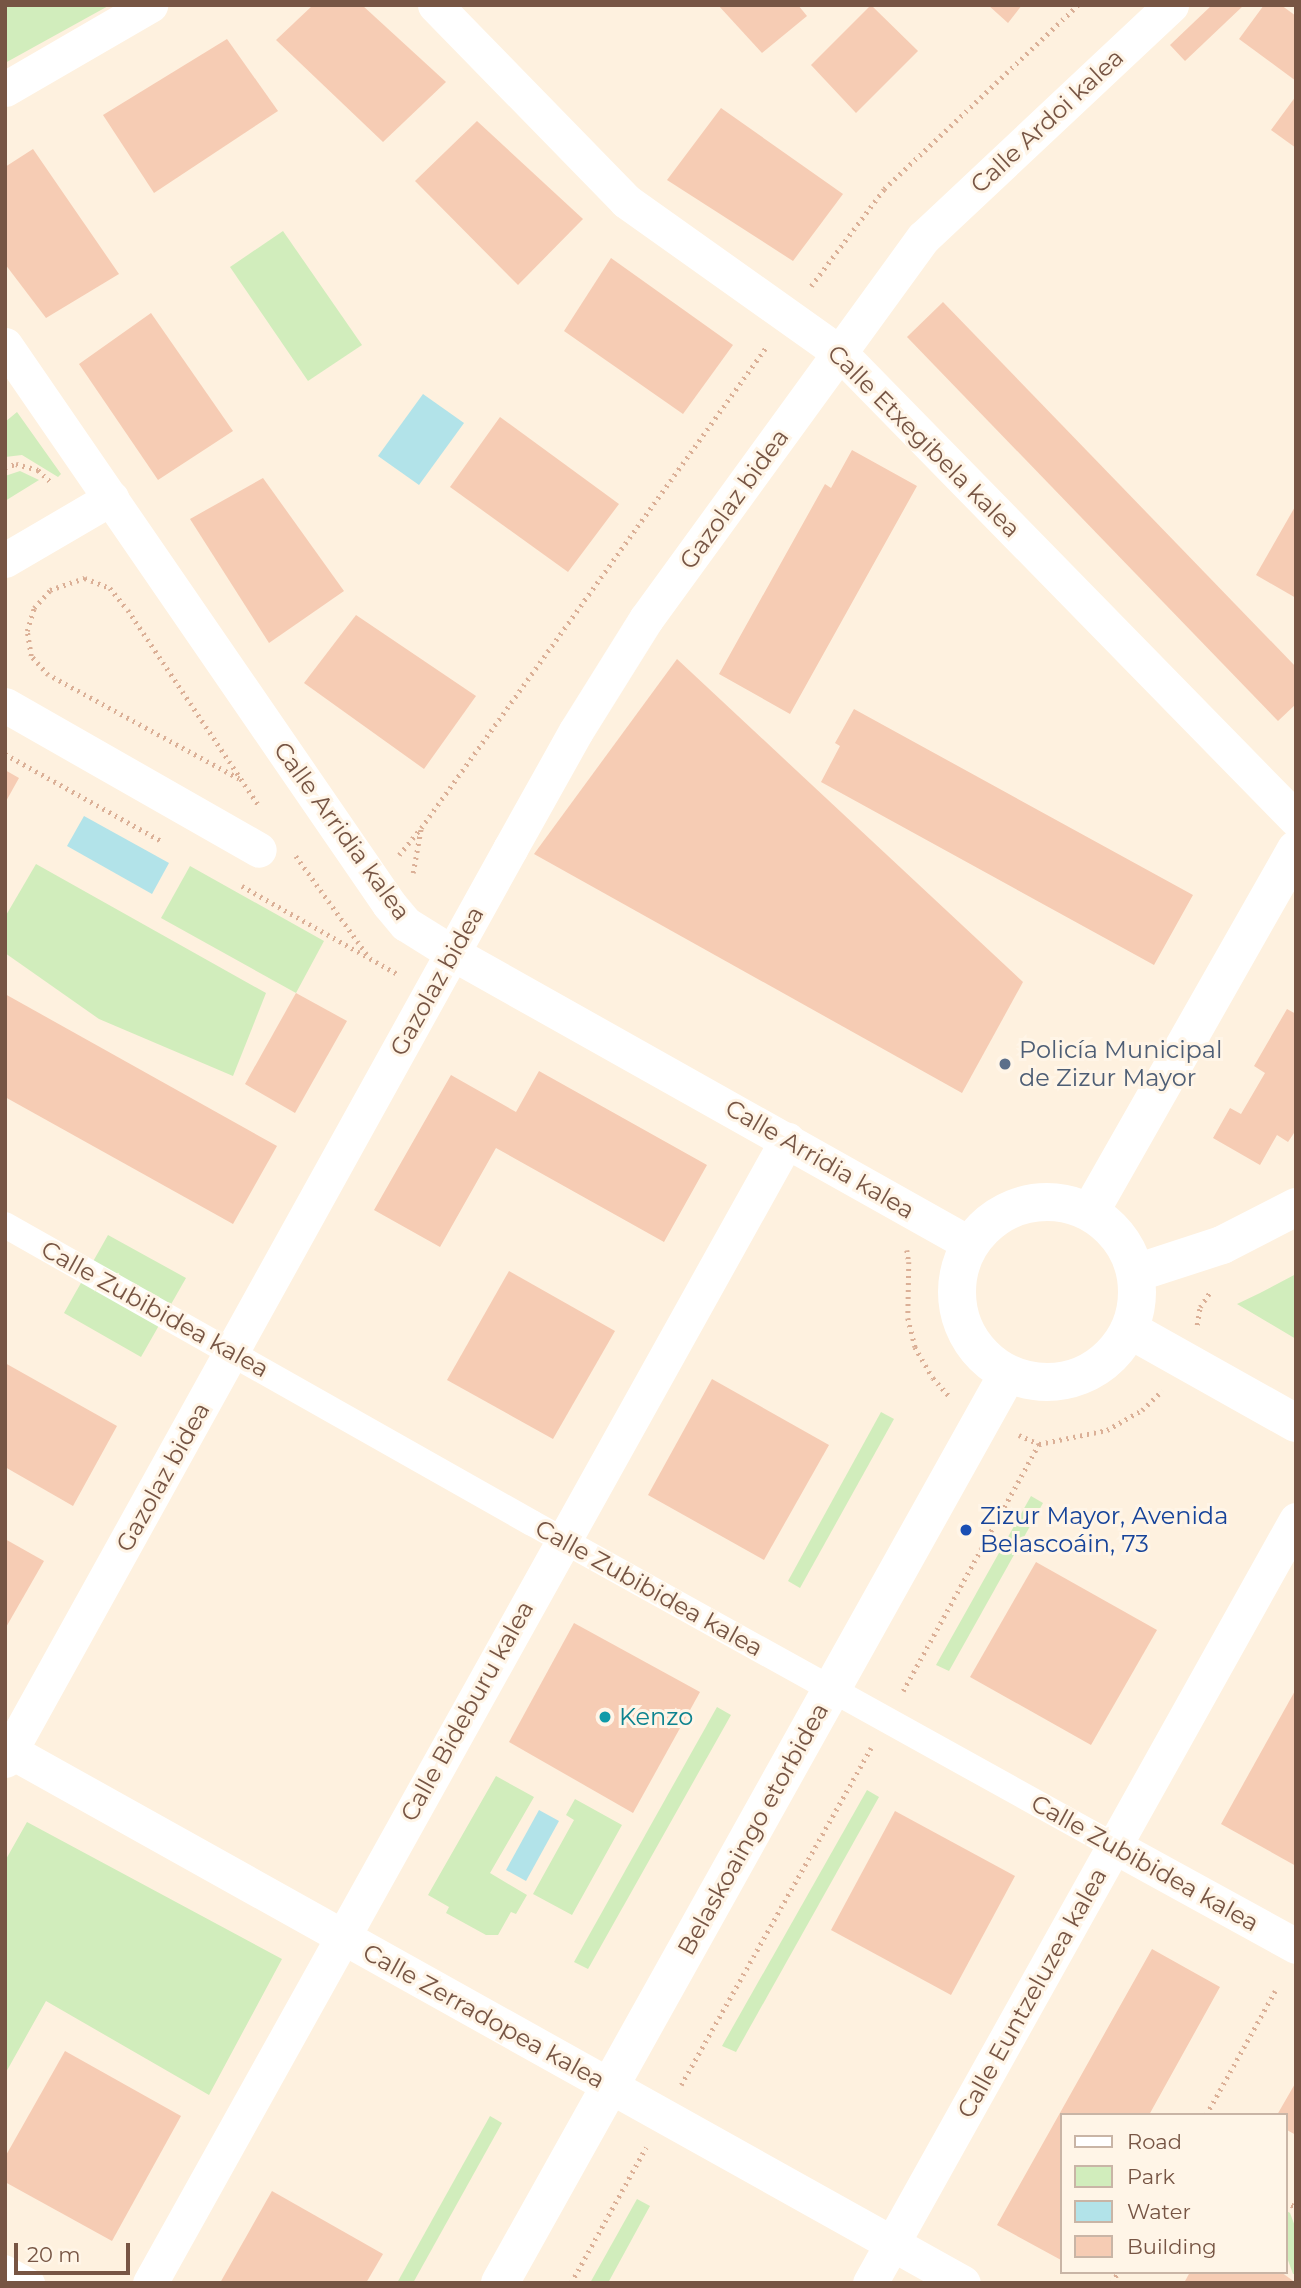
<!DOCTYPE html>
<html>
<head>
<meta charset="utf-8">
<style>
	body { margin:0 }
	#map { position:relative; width:1301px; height:2288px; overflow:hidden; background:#fef1df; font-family:Montserrat,sans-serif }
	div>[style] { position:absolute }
	.green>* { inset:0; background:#d1edbc }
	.water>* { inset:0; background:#b2e3e9 }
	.building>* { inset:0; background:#f6ccb4 }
	.path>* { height:4.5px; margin-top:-2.25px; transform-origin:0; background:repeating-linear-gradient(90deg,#dbb097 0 2px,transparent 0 7px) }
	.pedestrian>* { height:26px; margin:-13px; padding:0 13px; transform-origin:13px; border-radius:13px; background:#fff }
	.minor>* { height:35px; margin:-17.5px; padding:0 17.5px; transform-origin:17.5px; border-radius:17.5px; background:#fff }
	.tertiary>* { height:38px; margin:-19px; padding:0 19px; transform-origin:19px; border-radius:19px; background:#fff }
	.tertiary>.ring { margin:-19px; padding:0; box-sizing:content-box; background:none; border:38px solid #fff; border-radius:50% }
	.dots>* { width:19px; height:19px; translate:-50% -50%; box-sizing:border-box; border:4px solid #fff5e7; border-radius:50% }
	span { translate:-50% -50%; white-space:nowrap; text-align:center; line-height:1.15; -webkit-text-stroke:6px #fff5e7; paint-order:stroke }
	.street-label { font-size:24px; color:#754 }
	.service-label { font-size:24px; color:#4e5e75 }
	.left { translate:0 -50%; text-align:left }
	.transit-label { font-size:24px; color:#164399 }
	.culture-label { font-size:24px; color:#0d838f }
	.frame { position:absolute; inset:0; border:7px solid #754; pointer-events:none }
	.legend { position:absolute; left:1060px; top:2113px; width:228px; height:161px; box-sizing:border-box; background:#fff5e7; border:2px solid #c9b5a6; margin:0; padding:9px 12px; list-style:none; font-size:21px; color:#754 }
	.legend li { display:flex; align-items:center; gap:14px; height:35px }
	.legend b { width:35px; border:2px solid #c9b5a6 }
	.scale { position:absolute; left:14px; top:2243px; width:116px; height:32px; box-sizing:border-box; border:4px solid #754; border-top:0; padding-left:9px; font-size:21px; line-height:24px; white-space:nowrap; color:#754; -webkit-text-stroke:5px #fff5e7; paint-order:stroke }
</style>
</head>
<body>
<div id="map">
	<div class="green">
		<div style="clip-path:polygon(5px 5px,110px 5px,5px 63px)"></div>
		<div style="clip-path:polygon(283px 231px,362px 345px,308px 381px,230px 267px)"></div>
		<div style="clip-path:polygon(17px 412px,61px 474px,58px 477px,22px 455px,5px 457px,5px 422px)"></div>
		<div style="clip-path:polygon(20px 471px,39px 480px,5px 501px,5px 476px)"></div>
		<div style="clip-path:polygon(36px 864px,266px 993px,233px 1076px,99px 1019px,5px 953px,5px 917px)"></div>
		<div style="clip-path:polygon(190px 866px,324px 941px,296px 993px,161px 918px)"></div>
		<div style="clip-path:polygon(108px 1235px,186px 1278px,141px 1357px,64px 1313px)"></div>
		<div style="clip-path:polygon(1296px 1274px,1296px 1339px,1237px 1304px,1260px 1293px)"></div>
		<div style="clip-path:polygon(881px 1412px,894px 1419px,800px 1588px,788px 1581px)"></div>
		<div style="clip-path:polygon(1031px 1496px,1043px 1503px,949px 1671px,936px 1665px)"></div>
		<div style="clip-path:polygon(717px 1707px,731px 1715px,588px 1969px,574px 1962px)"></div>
		<div style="clip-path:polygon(496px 1776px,534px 1797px,490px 1873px,527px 1895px,516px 1914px,511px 1912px,498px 1935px,486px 1935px,446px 1913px,449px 1907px,428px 1895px)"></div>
		<div style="clip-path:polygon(867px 1790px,879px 1797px,736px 2052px,722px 2046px)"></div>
		<div style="clip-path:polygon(575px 1799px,622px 1825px,572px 1915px,533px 1894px,574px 1820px,566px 1815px)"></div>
		<div style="clip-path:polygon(27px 1822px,282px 1959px,209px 2095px,46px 2001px,5px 2074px,5px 1861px)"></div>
		<div style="clip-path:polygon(490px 2116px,502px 2123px,413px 2283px,397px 2283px)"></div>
		<div style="clip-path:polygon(637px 2199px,650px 2206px,608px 2283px,590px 2283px)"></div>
		<div style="clip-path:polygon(1285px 2210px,1290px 2213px,1296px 2229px,1296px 2274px,1293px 2274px,1285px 2252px)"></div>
	</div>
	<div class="water">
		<div style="clip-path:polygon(423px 394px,464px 423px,419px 485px,378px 456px)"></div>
		<div style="clip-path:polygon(84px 816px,169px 863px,152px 894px,67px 846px)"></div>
		<div style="clip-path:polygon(539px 1810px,559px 1821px,526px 1881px,506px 1870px)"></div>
	</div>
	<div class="building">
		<div style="clip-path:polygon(313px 5px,362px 5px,446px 82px,383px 142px,276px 40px)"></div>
		<div style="clip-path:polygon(718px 5px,798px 5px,807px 16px,762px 53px)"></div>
		<div style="clip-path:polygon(871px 5px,918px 51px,856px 113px,811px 65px)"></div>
		<div style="clip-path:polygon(988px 5px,1022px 5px,1008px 23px)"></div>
		<div style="clip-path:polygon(1212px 5px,1244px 5px,1185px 61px,1170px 45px)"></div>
		<div style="clip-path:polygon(1264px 5px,1281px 5px,1296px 16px,1296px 81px,1239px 39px)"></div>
		<div style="clip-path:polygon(227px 39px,278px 111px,154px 193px,103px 115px)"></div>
		<div style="clip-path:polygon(1296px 96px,1296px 148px,1271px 130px)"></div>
		<div style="clip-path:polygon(721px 108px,843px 194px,793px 261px,667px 180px)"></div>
		<div style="clip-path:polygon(477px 121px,583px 219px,518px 285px,415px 181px)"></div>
		<div style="clip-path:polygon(33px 149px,119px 274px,46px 318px,5px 264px,5px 167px)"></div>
		<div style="clip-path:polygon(611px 258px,733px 345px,683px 414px,564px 331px)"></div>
		<div style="clip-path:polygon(943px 302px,1296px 667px,1296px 704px,1278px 721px,907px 337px)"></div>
		<div style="clip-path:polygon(151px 313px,233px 431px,158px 480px,79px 364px)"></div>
		<div style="clip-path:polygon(500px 417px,619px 504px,568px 572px,450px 487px)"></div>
		<div style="clip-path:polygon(852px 450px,917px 486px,790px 714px,719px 674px,825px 484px,831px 488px)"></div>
		<div style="clip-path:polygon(263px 478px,344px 591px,269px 643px,190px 519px)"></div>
		<div style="clip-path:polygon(1296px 505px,1296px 598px,1256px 575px)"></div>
		<div style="clip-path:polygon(356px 615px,476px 696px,424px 769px,304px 683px)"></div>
		<div style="clip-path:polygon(677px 659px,1023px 982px,962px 1093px,534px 854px)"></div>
		<div style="clip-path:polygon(854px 709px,1193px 895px,1154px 965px,821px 782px,840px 746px,835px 743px)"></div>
		<div style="clip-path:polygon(5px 770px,19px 778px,5px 803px)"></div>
		<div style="clip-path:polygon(296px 993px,347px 1021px,295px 1113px,245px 1084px)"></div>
		<div style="clip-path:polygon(5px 994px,277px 1146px,233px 1224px,5px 1097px)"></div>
		<div style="clip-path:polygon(1287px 1009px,1296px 1014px,1296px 1130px,1288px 1142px,1277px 1135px,1260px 1165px,1213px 1138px,1230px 1108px,1241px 1114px,1265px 1073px,1254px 1066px)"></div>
		<div style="clip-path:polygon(539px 1071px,707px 1165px,664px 1242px,496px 1148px,440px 1247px,374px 1210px,451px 1075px,516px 1112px)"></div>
		<div style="clip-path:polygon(509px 1271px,615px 1331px,553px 1439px,447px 1380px)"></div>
		<div style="clip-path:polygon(5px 1363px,117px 1426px,73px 1506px,5px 1467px)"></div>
		<div style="clip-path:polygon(712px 1379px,829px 1445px,764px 1560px,648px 1495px)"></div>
		<div style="clip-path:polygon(5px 1539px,44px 1561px,5px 1629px)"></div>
		<div style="clip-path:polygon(1036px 1562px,1157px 1630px,1091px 1745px,970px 1677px)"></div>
		<div style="clip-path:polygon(574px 1623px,700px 1692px,633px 1813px,509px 1742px)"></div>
		<div style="clip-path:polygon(1296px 1689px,1296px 1866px,1221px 1824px)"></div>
		<div style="clip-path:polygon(895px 1811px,1015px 1876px,951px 1995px,831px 1930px)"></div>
		<div style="clip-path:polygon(1152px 1949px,1220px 1987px,1149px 2115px,1061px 2115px,1061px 2260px,997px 2225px)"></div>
		<div style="clip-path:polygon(65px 2051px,181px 2116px,112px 2241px,5px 2182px,5px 2157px)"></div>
		<div style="clip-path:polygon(1296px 2082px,1296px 2135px,1285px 2129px,1285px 2115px,1277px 2115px)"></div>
		<div style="clip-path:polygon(272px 2191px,383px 2254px,366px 2283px,220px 2283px)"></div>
		<div style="clip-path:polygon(1190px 2272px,1281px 2272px,1296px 2283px,1184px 2283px)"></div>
	</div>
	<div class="path">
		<div style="left:811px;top:286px;width:121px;rotate:-53deg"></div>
		<div style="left:884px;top:189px;width:267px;rotate:-43.5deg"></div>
		<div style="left:5px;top:467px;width:11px;rotate:-15deg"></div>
		<div style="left:16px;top:464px;width:23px;rotate:15deg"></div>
		<div style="left:38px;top:470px;width:18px;rotate:43deg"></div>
		<div style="left:5px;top:754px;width:179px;rotate:29.1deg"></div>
		<div style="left:239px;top:779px;width:217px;rotate:-151.4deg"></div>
		<div style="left:48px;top:675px;width:25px;rotate:-132deg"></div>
		<div style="left:31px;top:656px;width:25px;rotate:-99deg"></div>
		<div style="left:27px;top:631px;width:24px;rotate:-73deg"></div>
		<div style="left:34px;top:608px;width:24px;rotate:-48deg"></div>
		<div style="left:50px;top:590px;width:37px;rotate:-19deg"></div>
		<div style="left:85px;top:578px;width:27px;rotate:22deg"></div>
		<div style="left:110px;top:588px;width:28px;rotate:51deg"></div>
		<div style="left:128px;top:610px;width:234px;rotate:56.2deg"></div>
		<div style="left:399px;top:855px;width:33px;rotate:-51deg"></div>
		<div style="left:296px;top:856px;width:123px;rotate:54.2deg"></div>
		<div style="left:413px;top:873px;width:46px;rotate:-79.9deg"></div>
		<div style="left:421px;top:828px;width:593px;rotate:-54.33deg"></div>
		<div style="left:242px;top:886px;width:180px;rotate:29.5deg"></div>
		<div style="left:907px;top:1250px;width:12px;rotate:81deg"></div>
		<div style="left:909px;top:1262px;width:56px;rotate:91deg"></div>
		<div style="left:908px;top:1318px;width:30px;rotate:76deg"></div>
		<div style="left:915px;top:1347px;width:36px;rotate:60deg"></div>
		<div style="left:933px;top:1378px;width:25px;rotate:48deg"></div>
		<div style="left:1197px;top:1325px;width:18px;rotate:-81deg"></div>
		<div style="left:1200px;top:1307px;width:18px;rotate:-56deg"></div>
		<div style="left:1019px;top:1435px;width:22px;rotate:24deg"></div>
		<div style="left:1039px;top:1444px;width:69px;rotate:-11.6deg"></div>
		<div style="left:1107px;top:1430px;width:40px;rotate:-29.7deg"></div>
		<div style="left:1142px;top:1410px;width:28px;rotate:-44deg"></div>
		<div style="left:903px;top:1691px;width:282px;rotate:-61.2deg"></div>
		<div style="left:681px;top:2085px;width:387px;rotate:-60.6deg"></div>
		<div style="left:1206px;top:2115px;width:142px;rotate:-60.9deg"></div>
		<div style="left:1285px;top:2202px;width:12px;rotate:24deg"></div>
		<div style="left:571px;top:2283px;width:155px;rotate:-61.1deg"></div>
		<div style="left:1112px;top:2283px;width:13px;rotate:-61deg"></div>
	</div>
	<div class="pedestrian">
		<div style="left:5px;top:1225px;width:605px;rotate:29.49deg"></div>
		<div style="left:532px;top:1523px;width:666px;rotate:29.03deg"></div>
		<div style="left:5px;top:2268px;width:31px;rotate:29deg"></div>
	</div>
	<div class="minor">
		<div style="left:435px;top:5px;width:274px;rotate:45.7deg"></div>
		<div style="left:626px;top:201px;width:262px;rotate:35.4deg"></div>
		<div style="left:840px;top:353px;width:652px;rotate:45.62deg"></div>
		<div style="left:5px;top:89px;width:168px;rotate:-30.1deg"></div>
		<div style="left:5px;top:345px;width:678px;rotate:55.51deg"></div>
		<div style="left:389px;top:904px;width:26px;rotate:50deg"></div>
		<div style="left:406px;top:924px;width:57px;rotate:32deg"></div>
		<div style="left:454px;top:954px;width:592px;rotate:29.34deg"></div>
		<div style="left:5px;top:560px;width:123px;rotate:-30.3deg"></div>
		<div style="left:5px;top:705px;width:292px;rotate:29.7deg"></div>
		<div style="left:5px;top:1748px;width:1097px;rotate:29.18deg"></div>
		<div style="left:5px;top:1760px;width:1042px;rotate:-61deg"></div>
		<div style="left:510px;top:849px;width:135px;rotate:-60.8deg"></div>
		<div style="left:576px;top:731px;width:132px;rotate:-58deg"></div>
		<div style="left:646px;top:619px;width:472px;rotate:-54deg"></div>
		<div style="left:924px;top:237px;width:339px;rotate:-43.2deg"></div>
		<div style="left:1114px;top:1846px;width:208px;rotate:28.8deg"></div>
		<div style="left:150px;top:2283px;width:1309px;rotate:-60.87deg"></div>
		<div style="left:870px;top:2283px;width:874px;rotate:-60.82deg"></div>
	</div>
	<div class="tertiary">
		<div class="ring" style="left:957px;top:1202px;width:142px;height:142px"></div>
		<div style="left:1090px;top:1212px;width:417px;rotate:-60.4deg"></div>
		<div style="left:1136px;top:1273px;width:90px;rotate:-18deg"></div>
		<div style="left:1222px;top:1245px;width:83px;rotate:-27.2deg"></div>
		<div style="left:1130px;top:1330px;width:190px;rotate:29.3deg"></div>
		<div style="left:500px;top:2283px;width:1040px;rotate:-60.82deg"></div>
	</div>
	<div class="dots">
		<div style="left:1005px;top:1064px;background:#5c6f8a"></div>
		<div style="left:966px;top:1530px;background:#1a4fb4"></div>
		<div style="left:605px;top:1717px;background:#0f9aa8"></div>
	</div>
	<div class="street-label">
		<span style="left:1047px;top:121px;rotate:-43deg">Calle Ardoi kalea</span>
		<span style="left:924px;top:441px;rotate:45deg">Calle Etxegibela kalea</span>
		<span style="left:734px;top:499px;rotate:-54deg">Gazolaz bidea</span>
		<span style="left:342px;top:831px;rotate:54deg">Calle Arridia kalea</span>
		<span style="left:437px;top:981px;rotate:-61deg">Gazolaz bidea</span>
		<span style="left:820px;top:1159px;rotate:30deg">Calle Arridia kalea</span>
		<span style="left:155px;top:1309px;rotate:29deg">Calle Zubibidea kalea</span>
		<span style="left:163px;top:1477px;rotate:-61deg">Gazolaz bidea</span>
		<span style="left:649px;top:1588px;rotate:29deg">Calle Zubibidea kalea</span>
		<span style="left:467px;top:1711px;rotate:-61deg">Calle Bideburu kalea</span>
		<span style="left:753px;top:1829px;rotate:-61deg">Belaskoaingo etorbidea</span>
		<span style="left:1145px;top:1863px;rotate:29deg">Calle Zubibidea kalea</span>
		<span style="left:1032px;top:1993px;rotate:-61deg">Calle Euntzeluzea kalea</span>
		<span style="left:484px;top:2016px;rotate:29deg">Calle Zerradopea kalea</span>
	</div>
	<div class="service-label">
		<span class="left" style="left:1019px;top:1064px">Policía Municipal<br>de Zizur Mayor</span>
	</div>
	<div class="transit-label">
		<span class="left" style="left:980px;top:1530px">Zizur Mayor, Avenida<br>Belascoáin, 73</span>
	</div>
	<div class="culture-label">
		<span class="left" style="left:619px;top:1717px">Kenzo</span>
	</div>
	<div class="frame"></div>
	<ul class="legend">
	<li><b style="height:9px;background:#fff"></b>Road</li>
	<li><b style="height:19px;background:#d1edbc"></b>Park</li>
	<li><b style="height:19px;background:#b2e3e9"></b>Water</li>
	<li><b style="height:19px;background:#f6ccb4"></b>Building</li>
	</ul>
	<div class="scale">20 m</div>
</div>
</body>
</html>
